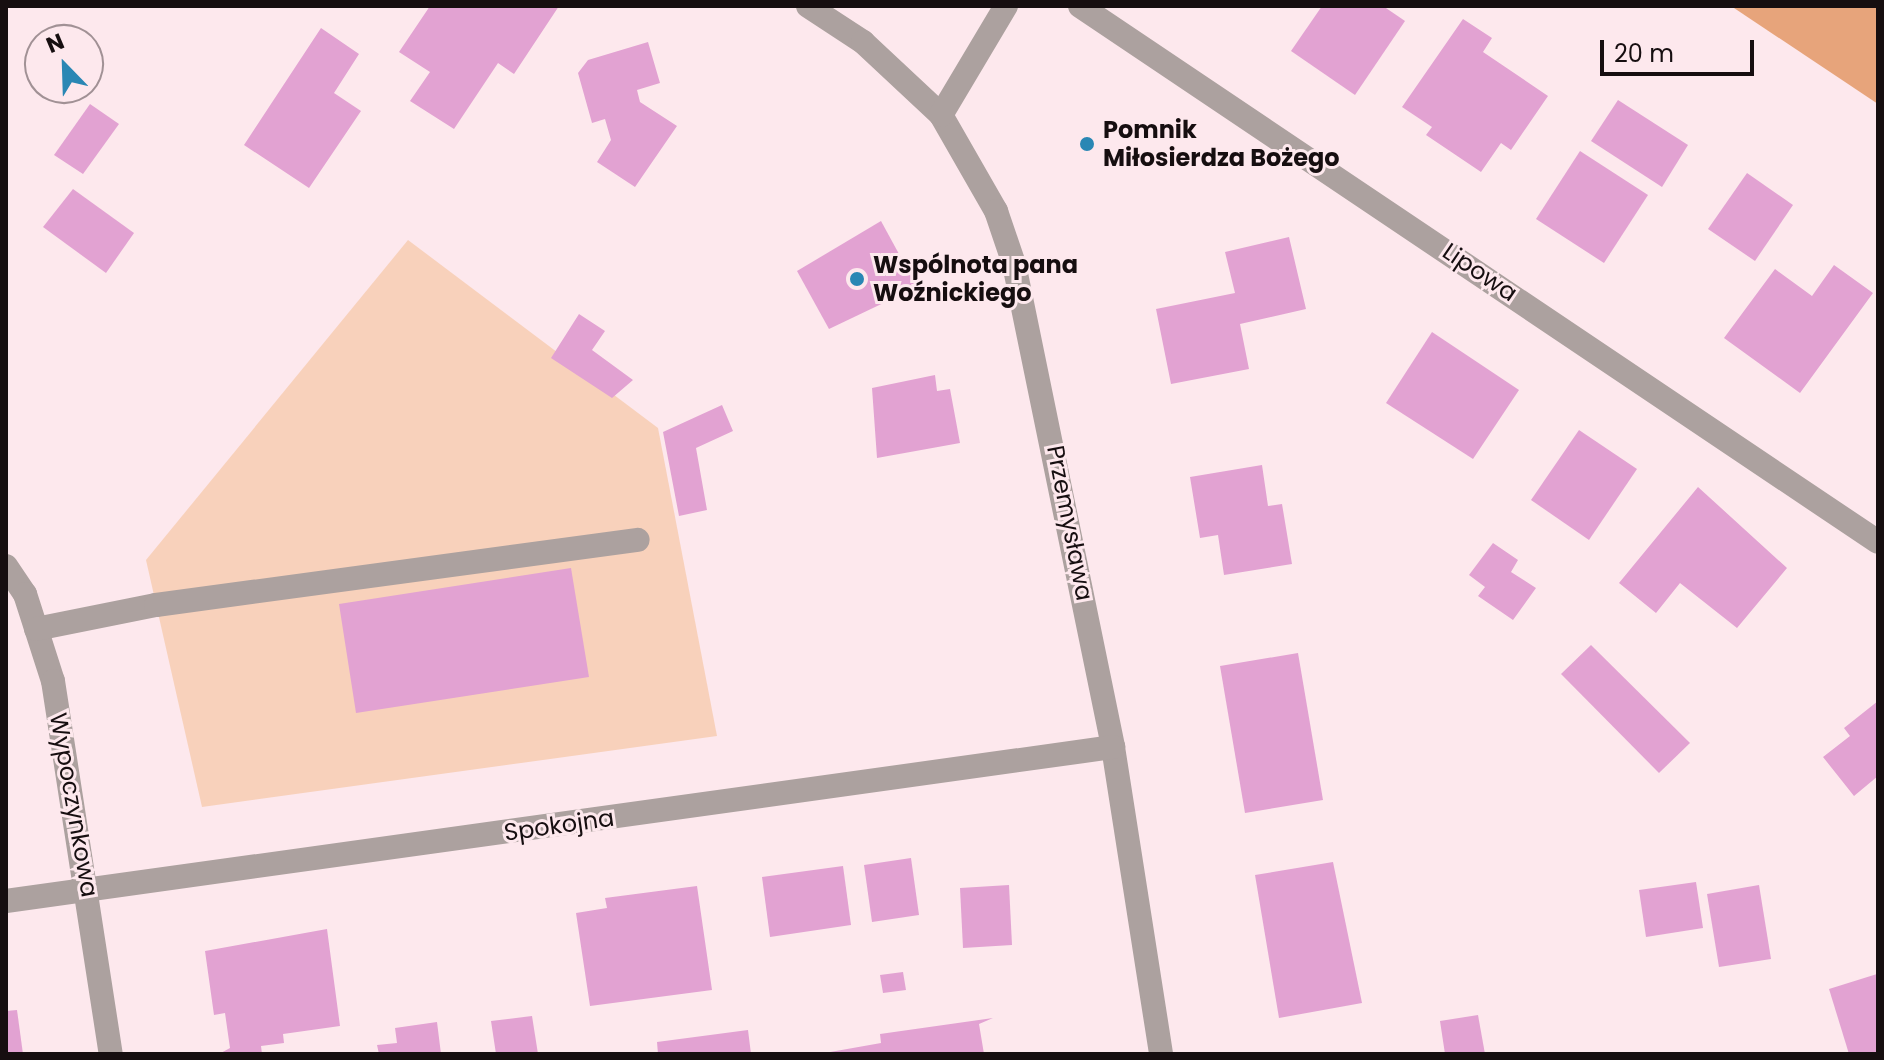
<!DOCTYPE html>
<html>
<head>
<meta charset="utf-8">
<style>
	body { margin:0 }
	#map { position:relative; width:1884px; height:1060px; overflow:hidden; background:#fde8ed; font-family:Poppins,sans-serif }
	div>[style] { position:absolute }
	.green>* { inset:0; background:#f8d1bb }
	.forest>* { inset:0; background:#e7a47b }
	.building>* { inset:0; background:#e2a2d2 }
	.minor>* { height:24px; margin:-12px; padding:0 12px; transform-origin:12px; border-radius:12px; background:#aca19f }
	.dots>* { width:22px; height:22px; translate:-50% -50%; box-sizing:border-box; border:4px solid #fde8ed; border-radius:50% }
	span { translate:-50% -50%; white-space:nowrap; text-align:center; line-height:1.15; -webkit-text-stroke:6px #fde8ed; paint-order:stroke }
	.poi-label { font-size:24px; color:#160e10; font-weight:700 }
	.left { translate:0 -50%; text-align:left }
	.street-label { font-size:24px; color:#160e10 }
	.frame { position:absolute; inset:0; border:8px solid #160e10; pointer-events:none }
	.north { position:absolute; left:24px; top:24px; width:80px; height:80px; box-sizing:border-box; background:#fde8ed; border:2px solid #a19195; border-radius:50%; rotate:337deg; font-size:22px; font-weight:700; line-height:32px; text-align:center; color:#160e10 }
	.north::after { content:''; display:block; margin:auto; width:28px; height:36px; background:#2a87b4; clip-path:polygon(50% 0,100% 100%,50% 72%,0 100%) }
	.scale { position:absolute; left:1600px; top:40px; width:154px; height:36px; box-sizing:border-box; border:4px solid #160e10; border-top:0; padding-left:10px; font-size:24px; line-height:28px; white-space:nowrap; color:#160e10; -webkit-text-stroke:6px #fde8ed; paint-order:stroke }
</style>
</head>
<body>
<div id="map">
	<div class="green">
		<div style="clip-path:polygon(408px 240px,658px 428px,717px 736px,202px 807px,146px 560px)"></div>
	</div>
	<div class="forest">
		<div style="clip-path:polygon(1731px 6px,1878px 6px,1878px 104px)"></div>
	</div>
	<div class="building">
		<div style="clip-path:polygon(430px 6px,559px 6px,514px 74px,498px 63px,454px 129px,410px 101px,430px 72px,399px 52px)"></div>
		<div style="clip-path:polygon(1322px 6px,1383px 6px,1405px 21px,1355px 95px,1291px 51px)"></div>
		<div style="clip-path:polygon(1463px 19px,1492px 38px,1483px 52px,1548px 96px,1511px 150px,1501px 143px,1481px 172px,1426px 135px,1432px 127px,1402px 107px)"></div>
		<div style="clip-path:polygon(321px 28px,359px 54px,334px 93px,361px 111px,309px 188px,244px 145px)"></div>
		<div style="clip-path:polygon(648px 42px,660px 83px,637px 90px,640px 102px,677px 126px,635px 187px,597px 162px,611px 140px,605px 119px,592px 123px,578px 73px,588px 60px)"></div>
		<div style="clip-path:polygon(1618px 100px,1688px 145px,1662px 187px,1591px 141px)"></div>
		<div style="clip-path:polygon(90px 104px,119px 124px,83px 174px,54px 155px)"></div>
		<div style="clip-path:polygon(1580px 151px,1648px 195px,1604px 263px,1536px 219px)"></div>
		<div style="clip-path:polygon(1747px 173px,1793px 205px,1755px 261px,1708px 229px)"></div>
		<div style="clip-path:polygon(73px 189px,134px 233px,106px 273px,43px 227px)"></div>
		<div style="clip-path:polygon(881px 221px,917px 287px,829px 329px,797px 271px)"></div>
		<div style="clip-path:polygon(1289px 237px,1306px 309px,1240px 324px,1249px 369px,1171px 384px,1156px 309px,1235px 293px,1225px 252px)"></div>
		<div style="clip-path:polygon(1834px 265px,1873px 293px,1800px 393px,1724px 338px,1775px 269px,1812px 296px)"></div>
		<div style="clip-path:polygon(579px 314px,605px 331px,592px 350px,633px 380px,612px 398px,551px 358px)"></div>
		<div style="clip-path:polygon(1432px 332px,1519px 390px,1473px 459px,1386px 403px)"></div>
		<div style="clip-path:polygon(935px 375px,937px 391px,950px 389px,960px 443px,877px 458px,872px 388px)"></div>
		<div style="clip-path:polygon(722px 405px,733px 431px,696px 448px,707px 510px,679px 516px,663px 432px)"></div>
		<div style="clip-path:polygon(1579px 430px,1637px 469px,1589px 540px,1531px 500px)"></div>
		<div style="clip-path:polygon(1262px 465px,1268px 506px,1282px 504px,1292px 564px,1224px 575px,1218px 535px,1200px 538px,1190px 477px)"></div>
		<div style="clip-path:polygon(1698px 487px,1787px 568px,1737px 628px,1680px 583px,1656px 613px,1619px 583px)"></div>
		<div style="clip-path:polygon(1493px 543px,1518px 560px,1511px 572px,1536px 588px,1513px 620px,1478px 596px,1485px 587px,1469px 575px)"></div>
		<div style="clip-path:polygon(571px 568px,589px 677px,356px 713px,339px 604px)"></div>
		<div style="clip-path:polygon(1591px 645px,1690px 743px,1659px 773px,1561px 674px)"></div>
		<div style="clip-path:polygon(1298px 653px,1323px 800px,1245px 813px,1220px 666px)"></div>
		<div style="clip-path:polygon(1878px 701px,1878px 776px,1854px 796px,1823px 757px,1850px 736px,1844px 728px)"></div>
		<div style="clip-path:polygon(911px 858px,919px 915px,872px 922px,864px 865px)"></div>
		<div style="clip-path:polygon(1333px 862px,1362px 1003px,1279px 1018px,1255px 875px)"></div>
		<div style="clip-path:polygon(843px 866px,851px 925px,770px 937px,762px 877px)"></div>
		<div style="clip-path:polygon(1696px 882px,1703px 928px,1646px 937px,1639px 890px)"></div>
		<div style="clip-path:polygon(1009px 885px,1012px 945px,963px 948px,960px 888px)"></div>
		<div style="clip-path:polygon(1759px 885px,1771px 959px,1719px 967px,1707px 894px)"></div>
		<div style="clip-path:polygon(697px 886px,712px 990px,590px 1006px,576px 913px,607px 908px,605px 898px)"></div>
		<div style="clip-path:polygon(327px 929px,340px 1026px,283px 1034px,284px 1043px,261px 1046px,262px 1054px,219px 1054px,230px 1048px,225px 1013px,214px 1015px,205px 951px)"></div>
		<div style="clip-path:polygon(903px 972px,906px 990px,883px 993px,880px 975px)"></div>
		<div style="clip-path:polygon(1877px 974px,1878px 1054px,1849px 1054px,1829px 989px)"></div>
		<div style="clip-path:polygon(17px 1010px,23px 1054px,6px 1054px,6px 1011px)"></div>
		<div style="clip-path:polygon(1478px 1015px,1485px 1054px,1445px 1054px,1440px 1021px)"></div>
		<div style="clip-path:polygon(532px 1016px,538px 1054px,496px 1054px,491px 1021px)"></div>
		<div style="clip-path:polygon(993px 1018px,979px 1024px,984px 1054px,819px 1054px,881px 1043px,880px 1034px)"></div>
		<div style="clip-path:polygon(437px 1022px,441px 1054px,379px 1054px,377px 1045px,397px 1043px,395px 1028px)"></div>
		<div style="clip-path:polygon(748px 1030px,751px 1054px,658px 1054px,657px 1042px)"></div>
	</div>
	<div class="minor">
		<div style="left:808px;top:6px;width:66px;rotate:33.2deg"></div>
		<div style="left:863px;top:42px;width:107px;rotate:43.1deg"></div>
		<div style="left:941px;top:115px;width:111px;rotate:60.2deg"></div>
		<div style="left:996px;top:211px;width:56px;rotate:71.2deg"></div>
		<div style="left:1014px;top:264px;width:493px;rotate:78.4deg"></div>
		<div style="left:1113px;top:747px;width:311px;rotate:81.1deg"></div>
		<div style="left:1080px;top:6px;width:961px;rotate:33.89deg"></div>
		<div style="left:941px;top:115px;width:127px;rotate:-59.2deg"></div>
		<div style="left:6px;top:566px;width:34px;rotate:56deg"></div>
		<div style="left:25px;top:594px;width:91px;rotate:72.2deg"></div>
		<div style="left:53px;top:681px;width:377px;rotate:81.2deg"></div>
		<div style="left:36px;top:629px;width:122px;rotate:-11.3deg"></div>
		<div style="left:156px;top:605px;width:486px;rotate:-7.7deg"></div>
		<div style="left:6px;top:901px;width:1118px;rotate:-7.92deg"></div>
	</div>
	<div class="dots">
		<div style="left:1087px;top:144px;background:#2a87b4"></div>
		<div style="left:857px;top:279px;background:#2a87b4"></div>
	</div>
	<div class="poi-label">
		<span class="left" style="left:1103px;top:144px">Pomnik<br>Miłosierdza Bożego</span>
		<span class="left" style="left:873px;top:279px">Wspólnota pana<br>Woźnickiego</span>
	</div>
	<div class="street-label">
		<span style="left:1480px;top:272px;rotate:34deg">Lipowa</span>
		<span style="left:1070px;top:523px;rotate:79deg">Przemysława</span>
		<span style="left:74px;top:805px;rotate:80deg">Wypoczynkowa</span>
		<span style="left:559px;top:825px;rotate:-8deg">Spokojna</span>
	</div>
	<div class="frame"></div>
	<div class="north">N</div>
	<div class="scale">20 m</div>
</div>
</body>
</html>
